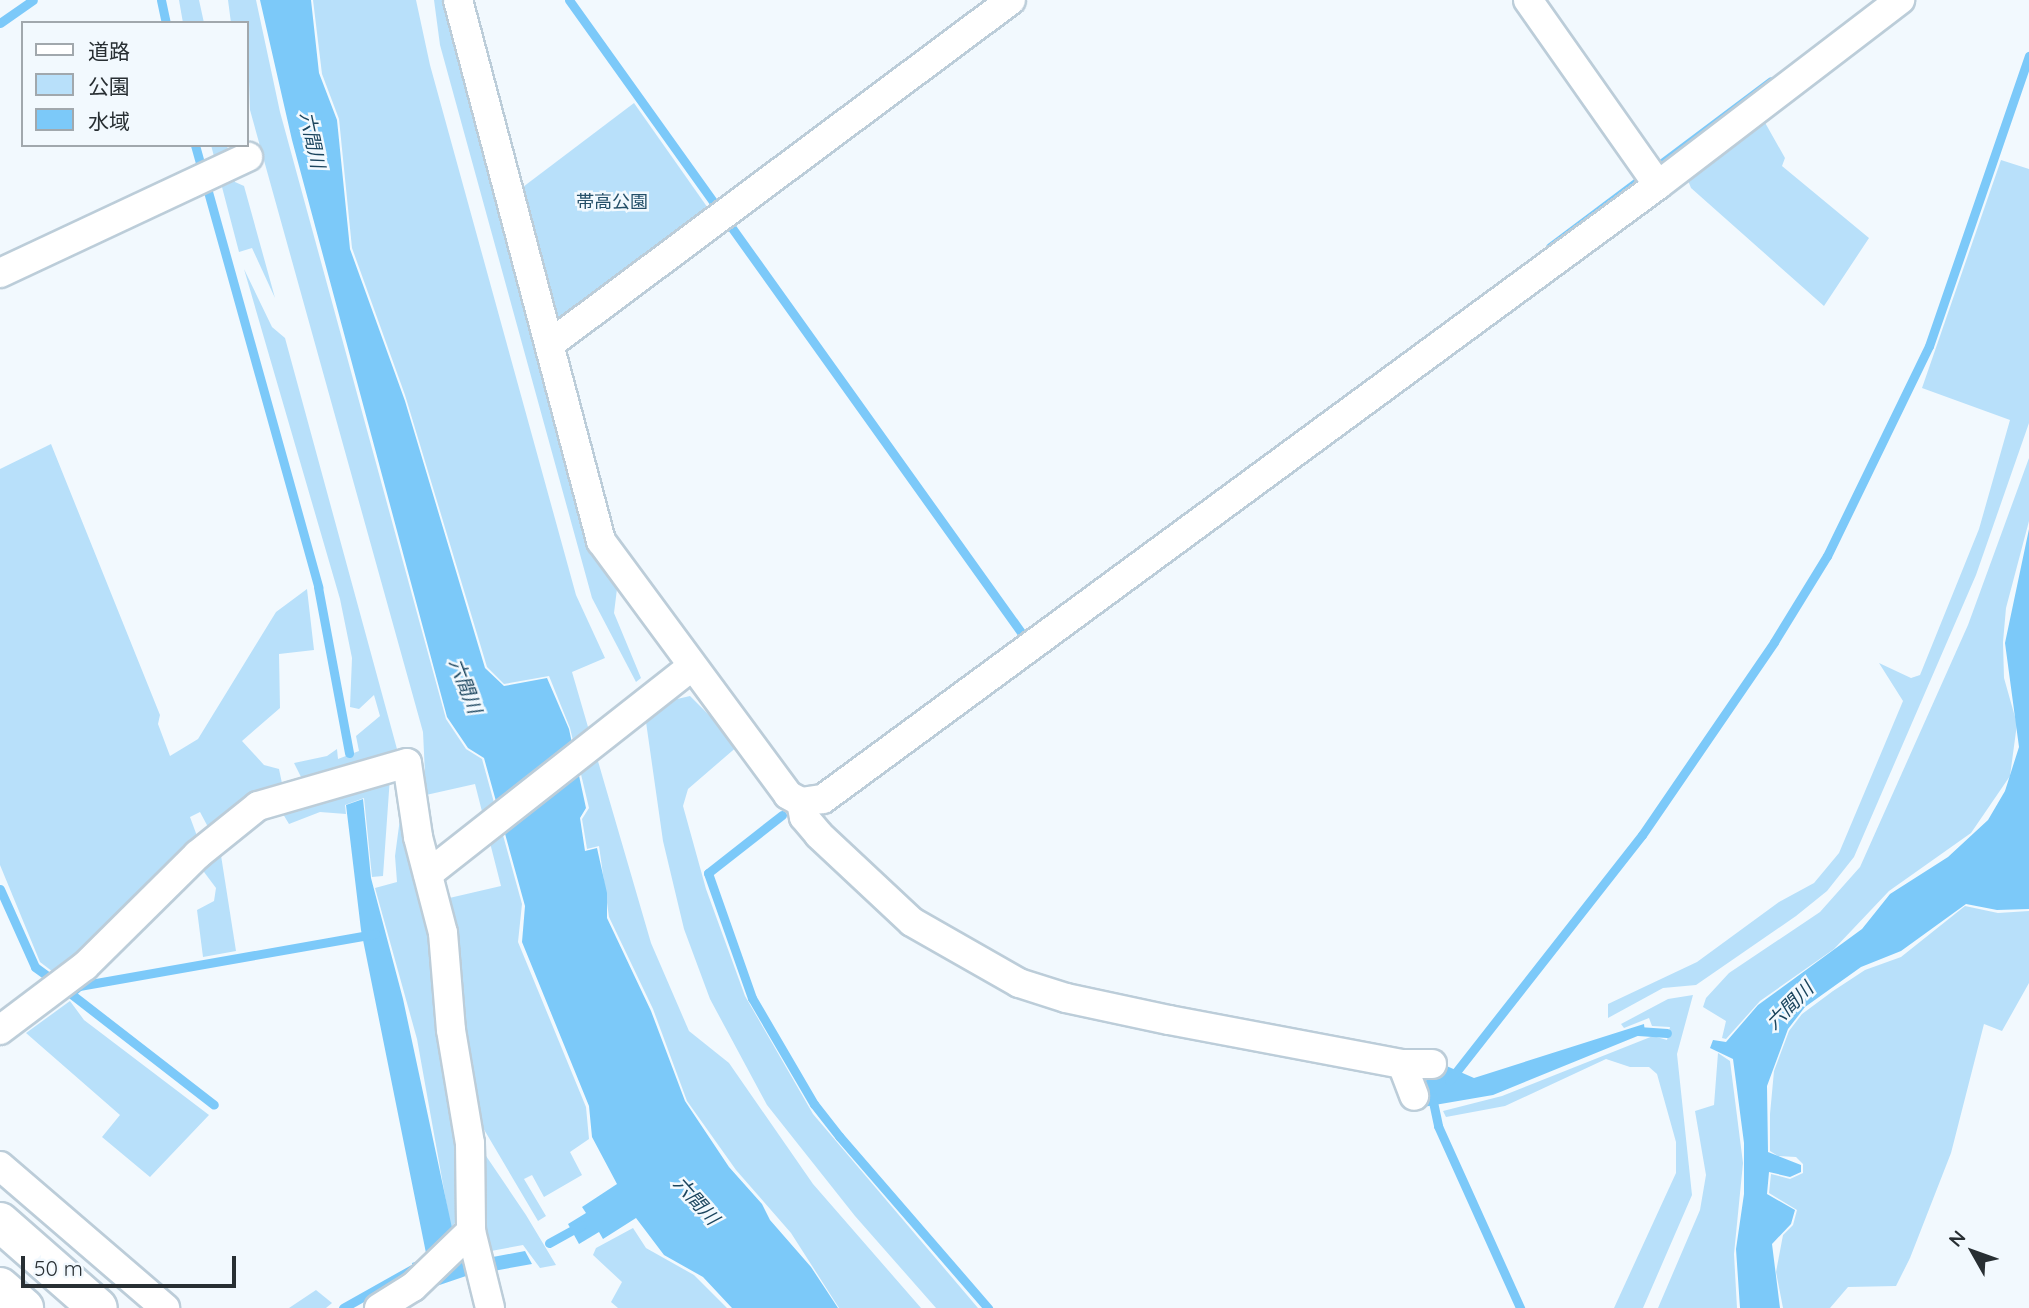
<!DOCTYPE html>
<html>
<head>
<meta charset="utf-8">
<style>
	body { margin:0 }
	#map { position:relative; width:2029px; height:1308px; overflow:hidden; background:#f2f9fe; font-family:Quicksand,"Noto Sans JP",sans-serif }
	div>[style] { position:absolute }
	.green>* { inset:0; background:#b8e0fa }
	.water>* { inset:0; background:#7cc9f9 }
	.stream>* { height:9px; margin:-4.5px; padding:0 4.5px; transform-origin:4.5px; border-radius:4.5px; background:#7cc9f9 }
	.roads { filter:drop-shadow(2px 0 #bccdd9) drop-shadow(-2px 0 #bccdd9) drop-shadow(0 2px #bccdd9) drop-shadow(0 -2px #bccdd9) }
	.street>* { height:28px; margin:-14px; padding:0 14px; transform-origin:14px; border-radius:14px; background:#fff }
	.highway>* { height:38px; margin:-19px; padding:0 19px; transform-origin:19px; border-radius:19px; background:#fff }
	span { translate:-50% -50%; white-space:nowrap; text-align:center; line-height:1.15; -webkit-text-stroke:5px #f2f9fe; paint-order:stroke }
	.park-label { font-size:18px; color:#244f68 }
	.water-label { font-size:19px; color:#1b455e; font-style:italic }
	.legend { position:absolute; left:21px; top:21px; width:228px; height:126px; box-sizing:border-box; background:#f2f9fe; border:2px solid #a1a8ad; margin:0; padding:9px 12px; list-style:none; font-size:21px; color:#282f33 }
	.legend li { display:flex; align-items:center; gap:14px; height:35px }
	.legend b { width:35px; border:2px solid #a1a8ad }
	.north { position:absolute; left:1938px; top:1217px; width:70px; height:70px; -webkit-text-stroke:5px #f2f9fe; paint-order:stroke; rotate:310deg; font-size:19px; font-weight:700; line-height:28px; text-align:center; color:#282f33 }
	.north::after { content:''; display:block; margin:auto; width:24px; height:32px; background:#282f33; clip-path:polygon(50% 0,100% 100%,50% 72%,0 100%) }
	.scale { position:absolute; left:21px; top:1256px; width:215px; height:32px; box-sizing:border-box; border:4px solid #282f33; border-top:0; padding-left:9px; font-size:21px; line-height:24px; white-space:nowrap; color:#282f33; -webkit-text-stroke:5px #f2f9fe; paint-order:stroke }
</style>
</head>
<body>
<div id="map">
	<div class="green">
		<div style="clip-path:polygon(179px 0,199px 0,204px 23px,183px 23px)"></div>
		<div style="clip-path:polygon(228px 0,256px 0,280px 112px,446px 719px,466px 749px,482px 759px,522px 904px,518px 942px,586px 1107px,589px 1139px,570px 1152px,582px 1175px,544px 1197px,532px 1175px,524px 1179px,546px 1216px,538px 1221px,479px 1121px,459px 1020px,460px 962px,445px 899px,501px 886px,475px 784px,426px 795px,423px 732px,250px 110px,247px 23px,231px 23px)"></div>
		<div style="clip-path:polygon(313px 0,416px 0,430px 65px,576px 595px,605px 658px,572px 672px,651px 943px,689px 1031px,729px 1063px,813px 1184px,921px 1308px,839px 1308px,791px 1233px,736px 1170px,687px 1101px,653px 1009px,609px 917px,599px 846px,587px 849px,582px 819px,589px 808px,570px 728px,549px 676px,504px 684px,487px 667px,405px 395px,352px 248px,339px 119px,322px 74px)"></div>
		<div style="clip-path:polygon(434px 0,449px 0,593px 549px,617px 589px,614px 613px,641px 678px,636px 682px,592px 598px,440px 45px)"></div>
		<div style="clip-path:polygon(634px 103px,710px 211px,559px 323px,519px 190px)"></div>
		<div style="clip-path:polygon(1763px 119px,1785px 158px,1782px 166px,1869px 238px,1824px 306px,1691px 188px,1687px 178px)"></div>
		<div style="clip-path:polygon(211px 145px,227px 145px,235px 182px,244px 186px,275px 298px,252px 248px,239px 252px)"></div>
		<div style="clip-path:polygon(2001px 160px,2029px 169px,2029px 423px,1976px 575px,1854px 857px,1827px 891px,1796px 916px,1696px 985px,1663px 988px,1608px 1018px,1608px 1004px,1697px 962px,1779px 902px,1814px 883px,1839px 853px,1903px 701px,1879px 663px,1911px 678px,1920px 675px,1979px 529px,2010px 420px,1922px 388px)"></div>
		<div style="clip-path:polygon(244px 269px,272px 327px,285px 338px,397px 749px,391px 755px,303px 781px,294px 763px,327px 756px,337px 749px,338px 759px,359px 751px,356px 736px,380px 716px,374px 695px,359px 709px,350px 707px,352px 658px,340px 599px)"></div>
		<div style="clip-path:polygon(51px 444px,160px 715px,158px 724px,170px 756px,198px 739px,276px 612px,307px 589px,314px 650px,279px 654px,280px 708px,242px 741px,264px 765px,279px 769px,283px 788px,230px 809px,208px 827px,200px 812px,190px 817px,197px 836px,97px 943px,57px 975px,40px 962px,0 865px,0 469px)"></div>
		<div style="clip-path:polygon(2029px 458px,2029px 521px,2006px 608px,2003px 642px,2004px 678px,2017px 724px,2010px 776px,1971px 833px,1889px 891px,1834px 949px,1760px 1001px,1726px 1039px,1722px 1038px,1726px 1021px,1703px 1007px,1706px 998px,1729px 973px,1820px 912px,1860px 867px,1968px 625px)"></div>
		<div style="clip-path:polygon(690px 696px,739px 745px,688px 789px,683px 806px,706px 889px,745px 996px,813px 1114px,978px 1308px,936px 1308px,855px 1216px,767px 1105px,710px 999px,684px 929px,663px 841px,646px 722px,673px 700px)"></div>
		<div style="clip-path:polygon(390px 777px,383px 876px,372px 877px,364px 798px,345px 805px,346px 814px,320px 812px,289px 824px,280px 809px)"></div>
		<div style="clip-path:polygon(403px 796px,426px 902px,459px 1127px,461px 1213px,451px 1229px,417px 1039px,375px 888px,397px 882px,395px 856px)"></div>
		<div style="clip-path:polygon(220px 849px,236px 951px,203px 957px,197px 910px,214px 901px,216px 888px,201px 868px)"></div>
		<div style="clip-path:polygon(1965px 906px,1998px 913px,2029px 911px,2029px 983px,2002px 1031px,1984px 1024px,1951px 1153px,1910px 1258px,1896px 1286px,1848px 1287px,1830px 1308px,1783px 1308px,1776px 1272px,1783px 1235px,1793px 1225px,1797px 1210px,1769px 1193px,1771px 1174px,1790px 1179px,1803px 1173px,1803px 1164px,1796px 1157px,1778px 1156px,1770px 1151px,1770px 1114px,1774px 1071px,1789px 1031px,1802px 1014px,1833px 991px,1865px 970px,1901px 957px)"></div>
		<div style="clip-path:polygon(1693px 995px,1677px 1054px,1692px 1195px,1643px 1308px,1614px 1308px,1676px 1173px,1676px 1142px,1657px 1074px,1649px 1067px,1630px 1067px,1606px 1059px,1505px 1106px,1446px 1117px,1443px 1111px,1502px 1096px,1653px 1036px,1667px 1040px,1670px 1027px,1652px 1026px,1649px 1018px,1624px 1028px,1621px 1024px,1668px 999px)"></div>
		<div style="clip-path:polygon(70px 1001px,84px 1020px,209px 1115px,150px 1177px,102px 1137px,120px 1115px,26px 1033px)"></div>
		<div style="clip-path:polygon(1718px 1053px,1730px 1061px,1743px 1163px,1734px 1254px,1737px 1308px,1658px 1308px,1700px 1210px,1706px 1175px,1695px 1111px,1714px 1105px)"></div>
		<div style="clip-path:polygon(482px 1150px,526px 1215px,556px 1265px,540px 1268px,523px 1245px,491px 1251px,483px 1210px)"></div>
		<div style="clip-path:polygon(633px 1228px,646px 1248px,694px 1275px,727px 1308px,618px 1308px,611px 1302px,622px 1282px,593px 1255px,596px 1248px)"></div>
		<div style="clip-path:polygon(316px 1290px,332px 1303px,326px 1308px,289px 1308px)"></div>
	</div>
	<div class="water">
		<div style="clip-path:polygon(260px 0,311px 0,319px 73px,337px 120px,350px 249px,405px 401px,485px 668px,504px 686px,547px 678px,569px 729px,586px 808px,580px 818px,585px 851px,597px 848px,607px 893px,607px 918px,651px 1011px,685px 1101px,729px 1167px,762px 1204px,770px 1220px,811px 1267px,838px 1308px,732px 1308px,703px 1277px,664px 1255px,636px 1218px,603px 1239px,599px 1232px,579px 1244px,568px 1224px,586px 1213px,582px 1207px,617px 1184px,592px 1137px,589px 1106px,522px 942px,525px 906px,484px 758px,468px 748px,447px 717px,292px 140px)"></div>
		<div style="clip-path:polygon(2029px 529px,2029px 909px,1997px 910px,1966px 904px,1901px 951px,1861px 967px,1805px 1007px,1788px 1029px,1767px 1086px,1768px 1152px,1801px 1165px,1801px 1172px,1790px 1177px,1769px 1172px,1767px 1194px,1795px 1210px,1791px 1224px,1772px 1244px,1780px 1308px,1740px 1308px,1736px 1249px,1744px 1194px,1744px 1143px,1733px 1059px,1710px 1048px,1713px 1040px,1726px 1042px,1758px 1005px,1862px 929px,1890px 894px,1948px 857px,1988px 820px,2005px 791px,2019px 747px,2005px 643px)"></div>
		<div style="clip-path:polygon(363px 799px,371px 878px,403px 999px,458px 1256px,466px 1262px,525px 1251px,532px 1264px,466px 1276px,419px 1292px,412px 1263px,427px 1258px,361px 930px,350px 838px,346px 805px)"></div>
		<div style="clip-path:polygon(1644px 1024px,1645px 1033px,1493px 1095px,1423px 1107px,1417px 1090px,1442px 1064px,1474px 1078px)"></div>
	</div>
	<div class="stream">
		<div style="left:161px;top:0;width:24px;rotate:78deg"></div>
		<div style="left:569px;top:0;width:781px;rotate:54.44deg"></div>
		<div style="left:0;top:23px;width:40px;rotate:-34.9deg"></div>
		<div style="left:195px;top:145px;width:459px;rotate:74.4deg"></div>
		<div style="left:318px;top:587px;width:169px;rotate:79.4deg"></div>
		<div style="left:1550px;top:247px;width:276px;rotate:-36.9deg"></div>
		<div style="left:782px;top:815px;width:94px;rotate:141.9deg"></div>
		<div style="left:708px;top:873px;width:133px;rotate:70.6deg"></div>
		<div style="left:752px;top:998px;width:123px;rotate:59.7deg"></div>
		<div style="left:814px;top:1104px;width:41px;rotate:52deg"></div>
		<div style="left:839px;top:1136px;width:228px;rotate:49.1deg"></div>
		<div style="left:0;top:889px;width:85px;rotate:65.8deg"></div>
		<div style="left:35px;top:967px;width:19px;rotate:36deg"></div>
		<div style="left:66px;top:990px;width:187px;rotate:37.8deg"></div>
		<div style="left:73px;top:991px;width:8px;rotate:-40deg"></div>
		<div style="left:79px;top:986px;width:301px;rotate:-10deg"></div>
		<div style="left:1638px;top:1031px;width:29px;rotate:4deg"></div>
		<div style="left:1449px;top:1081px;width:313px;rotate:-51.9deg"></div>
		<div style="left:1642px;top:835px;width:234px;rotate:-55.6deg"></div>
		<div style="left:1774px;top:642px;width:101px;rotate:-58.4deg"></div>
		<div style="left:1827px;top:556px;width:233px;rotate:-64.1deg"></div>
		<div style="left:1929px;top:346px;width:307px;rotate:-71deg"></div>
		<div style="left:1432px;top:1097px;width:30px;rotate:78deg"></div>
		<div style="left:1438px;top:1126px;width:200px;rotate:65.7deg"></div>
		<div style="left:549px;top:1243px;width:37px;rotate:-29deg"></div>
		<div style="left:343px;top:1308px;width:90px;rotate:-29.4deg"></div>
	</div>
	<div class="roads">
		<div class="street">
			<div style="left:458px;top:0;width:560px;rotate:75.19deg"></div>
			<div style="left:601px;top:541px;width:315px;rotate:53.6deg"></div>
			<div style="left:788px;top:795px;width:15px;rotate:28deg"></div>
			<div style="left:801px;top:802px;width:22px;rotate:-8deg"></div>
			<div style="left:823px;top:799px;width:1036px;rotate:-36.33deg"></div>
			<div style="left:1658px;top:185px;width:305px;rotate:-37.4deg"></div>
			<div style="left:1528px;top:0;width:226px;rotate:54.9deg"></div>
			<div style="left:0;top:273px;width:274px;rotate:-25.1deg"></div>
			<div style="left:550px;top:344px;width:575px;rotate:-36.73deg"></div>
			<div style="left:801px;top:802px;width:15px;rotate:79deg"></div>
			<div style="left:804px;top:817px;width:23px;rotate:50deg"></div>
			<div style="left:819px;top:835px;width:127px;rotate:43.1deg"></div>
			<div style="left:912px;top:922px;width:123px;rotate:29.7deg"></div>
			<div style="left:1019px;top:983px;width:49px;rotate:17.7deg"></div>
			<div style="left:1066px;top:998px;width:105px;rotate:12.1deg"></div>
			<div style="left:1169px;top:1020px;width:237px;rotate:10.7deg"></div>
			<div style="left:1402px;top:1064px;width:30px"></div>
			<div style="left:428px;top:874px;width:336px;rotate:-38.2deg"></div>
			<div style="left:0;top:1030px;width:106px;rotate:-37deg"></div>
			<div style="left:85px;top:966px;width:158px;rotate:-44.7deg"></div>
			<div style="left:197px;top:855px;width:78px;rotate:-38.8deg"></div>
			<div style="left:258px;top:806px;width:155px;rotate:-16.1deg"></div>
			<div style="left:407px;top:763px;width:75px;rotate:81.5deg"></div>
			<div style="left:418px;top:837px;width:99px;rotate:75.4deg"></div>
			<div style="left:443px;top:933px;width:97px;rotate:85.3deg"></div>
			<div style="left:451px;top:1030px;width:115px;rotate:80.5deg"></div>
			<div style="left:470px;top:1143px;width:88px;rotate:89.3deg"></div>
			<div style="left:471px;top:1231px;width:79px;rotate:76.1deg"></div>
			<div style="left:1402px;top:1064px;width:34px;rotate:69deg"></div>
			<div style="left:0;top:1166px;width:218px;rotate:40.7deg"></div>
			<div style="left:379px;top:1308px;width:40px;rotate:-32deg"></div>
			<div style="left:413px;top:1287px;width:81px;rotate:-44deg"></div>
		</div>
		<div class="highway">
			<div style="left:0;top:1222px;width:130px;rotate:41.3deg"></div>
			<div style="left:0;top:1287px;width:32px;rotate:41deg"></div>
		</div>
	</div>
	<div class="park-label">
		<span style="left:612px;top:202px">帯高公園</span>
	</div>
	<div class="water-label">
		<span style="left:312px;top:140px;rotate:78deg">六間川</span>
		<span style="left:465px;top:686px;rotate:69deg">六間川</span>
		<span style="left:1790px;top:1006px;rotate:-45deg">六間川</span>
		<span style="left:696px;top:1201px;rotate:48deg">六間川</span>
	</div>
	<ul class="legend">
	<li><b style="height:9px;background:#fff"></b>道路</li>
	<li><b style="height:19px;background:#b8e0fa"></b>公園</li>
	<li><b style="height:19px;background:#7cc9f9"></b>水域</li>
	</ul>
	<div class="north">N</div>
	<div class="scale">50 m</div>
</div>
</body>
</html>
